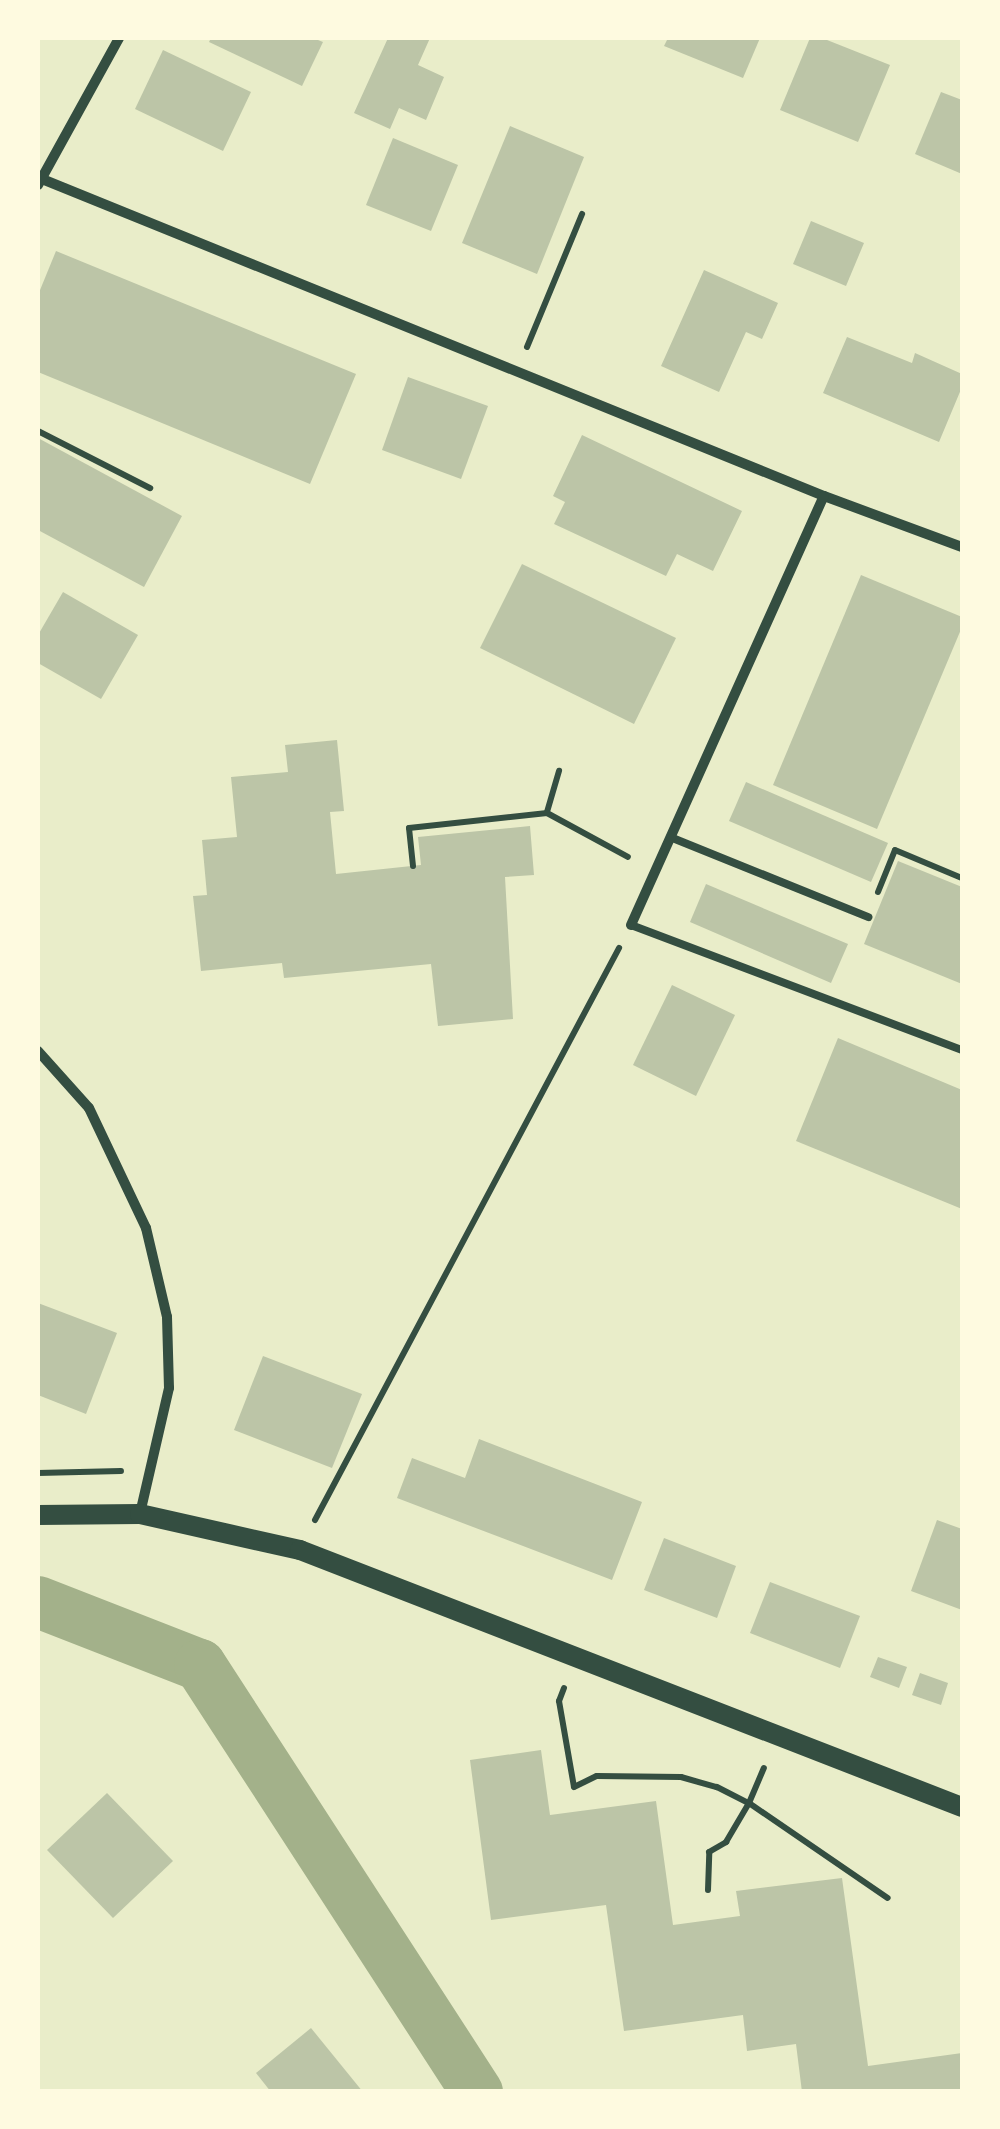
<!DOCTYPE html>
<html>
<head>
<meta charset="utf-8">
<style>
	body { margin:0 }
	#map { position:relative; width:1000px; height:2129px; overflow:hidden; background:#e9edc9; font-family:Roboto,sans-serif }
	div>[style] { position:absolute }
	.canal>* { height:52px; margin:-26px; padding:0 26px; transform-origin:26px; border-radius:26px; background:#a3b18a }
	.building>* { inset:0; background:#bcc5a7 }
	.path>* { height:6px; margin:-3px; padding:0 3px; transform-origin:3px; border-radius:3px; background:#344e41 }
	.service>* { height:8px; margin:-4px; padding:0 4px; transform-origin:4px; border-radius:4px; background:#344e41 }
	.minor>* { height:10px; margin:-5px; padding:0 5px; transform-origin:5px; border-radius:5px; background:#344e41 }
	.secondary>* { height:20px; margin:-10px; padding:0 10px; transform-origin:10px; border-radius:10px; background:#344e41 }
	span { translate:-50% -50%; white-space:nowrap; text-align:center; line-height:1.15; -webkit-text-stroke:10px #fefae0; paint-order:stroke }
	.frame { position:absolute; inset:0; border:40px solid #fefae0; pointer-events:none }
</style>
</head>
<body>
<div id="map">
	<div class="canal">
		<div style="left:38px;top:1602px;width:174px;rotate:21.3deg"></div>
		<div style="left:200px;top:1665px;width:509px;rotate:57.03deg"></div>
	</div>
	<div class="building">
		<div style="clip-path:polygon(211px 38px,313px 38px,323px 42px,302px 86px,209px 42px)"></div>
		<div style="clip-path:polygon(388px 38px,430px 38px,418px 65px,444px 77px,426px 120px,399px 108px,390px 129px,354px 113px)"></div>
		<div style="clip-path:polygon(668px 38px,760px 38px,743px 78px,664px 46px)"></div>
		<div style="clip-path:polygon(810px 38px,822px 38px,890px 65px,858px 142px,780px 110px)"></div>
		<div style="clip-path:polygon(163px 50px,251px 92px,223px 151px,135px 109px)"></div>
		<div style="clip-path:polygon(941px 92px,962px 100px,962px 174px,915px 154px)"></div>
		<div style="clip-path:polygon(510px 126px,584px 157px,537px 274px,462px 243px)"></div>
		<div style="clip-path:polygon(393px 138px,458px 165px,431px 231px,366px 205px)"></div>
		<div style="clip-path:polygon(811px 221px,864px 243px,846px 286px,793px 264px)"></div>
		<div style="clip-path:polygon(56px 251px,356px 374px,310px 484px,38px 372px,38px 295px)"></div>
		<div style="clip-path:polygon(704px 270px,778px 303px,762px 339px,746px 332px,719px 392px,661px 366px)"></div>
		<div style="clip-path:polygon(847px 337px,912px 363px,915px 353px,962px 374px,962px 387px,939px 442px,823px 393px)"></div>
		<div style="clip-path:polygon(408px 377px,488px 406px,461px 479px,382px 450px)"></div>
		<div style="clip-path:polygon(582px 435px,742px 511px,713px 571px,677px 554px,666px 576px,554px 524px,565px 502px,553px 496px)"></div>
		<div style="clip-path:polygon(38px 438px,182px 516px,144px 587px,38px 530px)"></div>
		<div style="clip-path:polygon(522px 564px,676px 638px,634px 724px,480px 648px)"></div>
		<div style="clip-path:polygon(861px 575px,962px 617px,962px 627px,877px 829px,773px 785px)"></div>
		<div style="clip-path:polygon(63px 592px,138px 635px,101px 699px,38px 663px,38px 635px)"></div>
		<div style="clip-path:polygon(337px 740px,344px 811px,330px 812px,336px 874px,421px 865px,418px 837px,530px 826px,534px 875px,505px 877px,513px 1019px,438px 1026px,431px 964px,284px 978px,282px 963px,201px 971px,193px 896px,207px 895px,202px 840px,237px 837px,231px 777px,288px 772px,285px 745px)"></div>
		<div style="clip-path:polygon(746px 782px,888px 843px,871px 882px,729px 821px)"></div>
		<div style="clip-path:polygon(898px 861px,962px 887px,962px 984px,864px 944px)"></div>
		<div style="clip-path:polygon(706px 884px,848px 944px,831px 983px,690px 922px)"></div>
		<div style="clip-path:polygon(672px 985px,735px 1015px,696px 1096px,633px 1065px)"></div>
		<div style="clip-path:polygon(838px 1038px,962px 1090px,962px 1209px,796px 1141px)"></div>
		<div style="clip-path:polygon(38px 1303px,117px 1333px,86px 1414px,38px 1395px)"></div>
		<div style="clip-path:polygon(263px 1356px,362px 1394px,332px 1468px,234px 1430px)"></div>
		<div style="clip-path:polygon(479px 1439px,642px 1502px,612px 1580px,397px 1498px,412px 1458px,465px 1478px)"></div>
		<div style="clip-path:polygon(937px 1520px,962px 1529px,962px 1610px,911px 1591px)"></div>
		<div style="clip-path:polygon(664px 1538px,736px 1566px,717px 1618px,644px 1590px)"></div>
		<div style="clip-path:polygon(770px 1582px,860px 1616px,840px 1668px,750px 1633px)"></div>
		<div style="clip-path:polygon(878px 1657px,907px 1667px,899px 1688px,870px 1677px)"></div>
		<div style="clip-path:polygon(920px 1673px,948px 1683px,941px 1705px,912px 1695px)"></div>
		<div style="clip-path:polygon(541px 1750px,550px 1815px,656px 1801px,673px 1925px,740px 1916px,736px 1891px,842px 1878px,868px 2066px,962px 2053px,962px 2092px,802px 2092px,796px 2044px,747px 2051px,743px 2015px,624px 2031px,606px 1905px,491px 1920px,470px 1760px)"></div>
		<div style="clip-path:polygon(107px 1793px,173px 1861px,113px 1918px,47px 1850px)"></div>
		<div style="clip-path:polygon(311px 2028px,363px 2092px,271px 2092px,256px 2073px)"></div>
	</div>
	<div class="path">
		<div style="left:527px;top:347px;width:144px;rotate:-67.5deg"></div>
		<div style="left:38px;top:431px;width:126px;rotate:27deg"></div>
		<div style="left:547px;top:812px;width:43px;rotate:-73.7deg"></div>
		<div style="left:413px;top:866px;width:38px;rotate:-96deg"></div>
		<div style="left:409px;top:828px;width:139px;rotate:-6.2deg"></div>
		<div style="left:547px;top:813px;width:92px;rotate:28.5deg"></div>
		<div style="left:878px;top:892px;width:45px;rotate:-68deg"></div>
		<div style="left:895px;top:850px;width:73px;rotate:22.7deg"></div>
		<div style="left:38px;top:1473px;width:83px;rotate:-1.4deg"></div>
		<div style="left:315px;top:1520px;width:648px;rotate:-62.01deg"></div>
		<div style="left:564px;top:1688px;width:14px;rotate:111deg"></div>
		<div style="left:559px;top:1701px;width:87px;rotate:80.1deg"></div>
		<div style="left:574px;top:1787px;width:25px;rotate:-26deg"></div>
		<div style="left:597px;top:1776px;width:84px;rotate:0.7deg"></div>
		<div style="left:681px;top:1777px;width:37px;rotate:16deg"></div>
		<div style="left:717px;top:1787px;width:36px;rotate:27deg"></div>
		<div style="left:749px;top:1803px;width:38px;rotate:-67deg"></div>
		<div style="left:708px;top:1890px;width:38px;rotate:-88deg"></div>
		<div style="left:709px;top:1852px;width:20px;rotate:-30deg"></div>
		<div style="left:726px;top:1842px;width:45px;rotate:-59.5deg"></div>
		<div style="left:749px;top:1803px;width:168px;rotate:34.4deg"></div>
	</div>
	<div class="service">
		<div style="left:670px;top:837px;width:214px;rotate:22deg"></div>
		<div style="left:631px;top:925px;width:354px;rotate:20.7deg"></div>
	</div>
	<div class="minor">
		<div style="left:42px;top:179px;width:844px;rotate:22.07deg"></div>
		<div style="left:824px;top:496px;width:147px;rotate:20.3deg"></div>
		<div style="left:38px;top:185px;width:168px;rotate:-61.1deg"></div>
		<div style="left:631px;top:925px;width:470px;rotate:-65.8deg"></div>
		<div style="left:38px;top:1051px;width:76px;rotate:48.2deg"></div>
		<div style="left:89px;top:1108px;width:133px;rotate:64.6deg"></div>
		<div style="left:146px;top:1228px;width:91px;rotate:76.7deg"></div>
		<div style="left:167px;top:1317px;width:71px;rotate:88.4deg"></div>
		<div style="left:169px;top:1388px;width:129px;rotate:103deg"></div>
	</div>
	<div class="secondary">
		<div style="left:38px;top:1515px;width:102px;rotate:-0.6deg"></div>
		<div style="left:140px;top:1514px;width:164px;rotate:12.7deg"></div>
		<div style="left:300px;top:1550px;width:710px;rotate:21.22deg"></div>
	</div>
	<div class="frame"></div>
</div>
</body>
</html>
